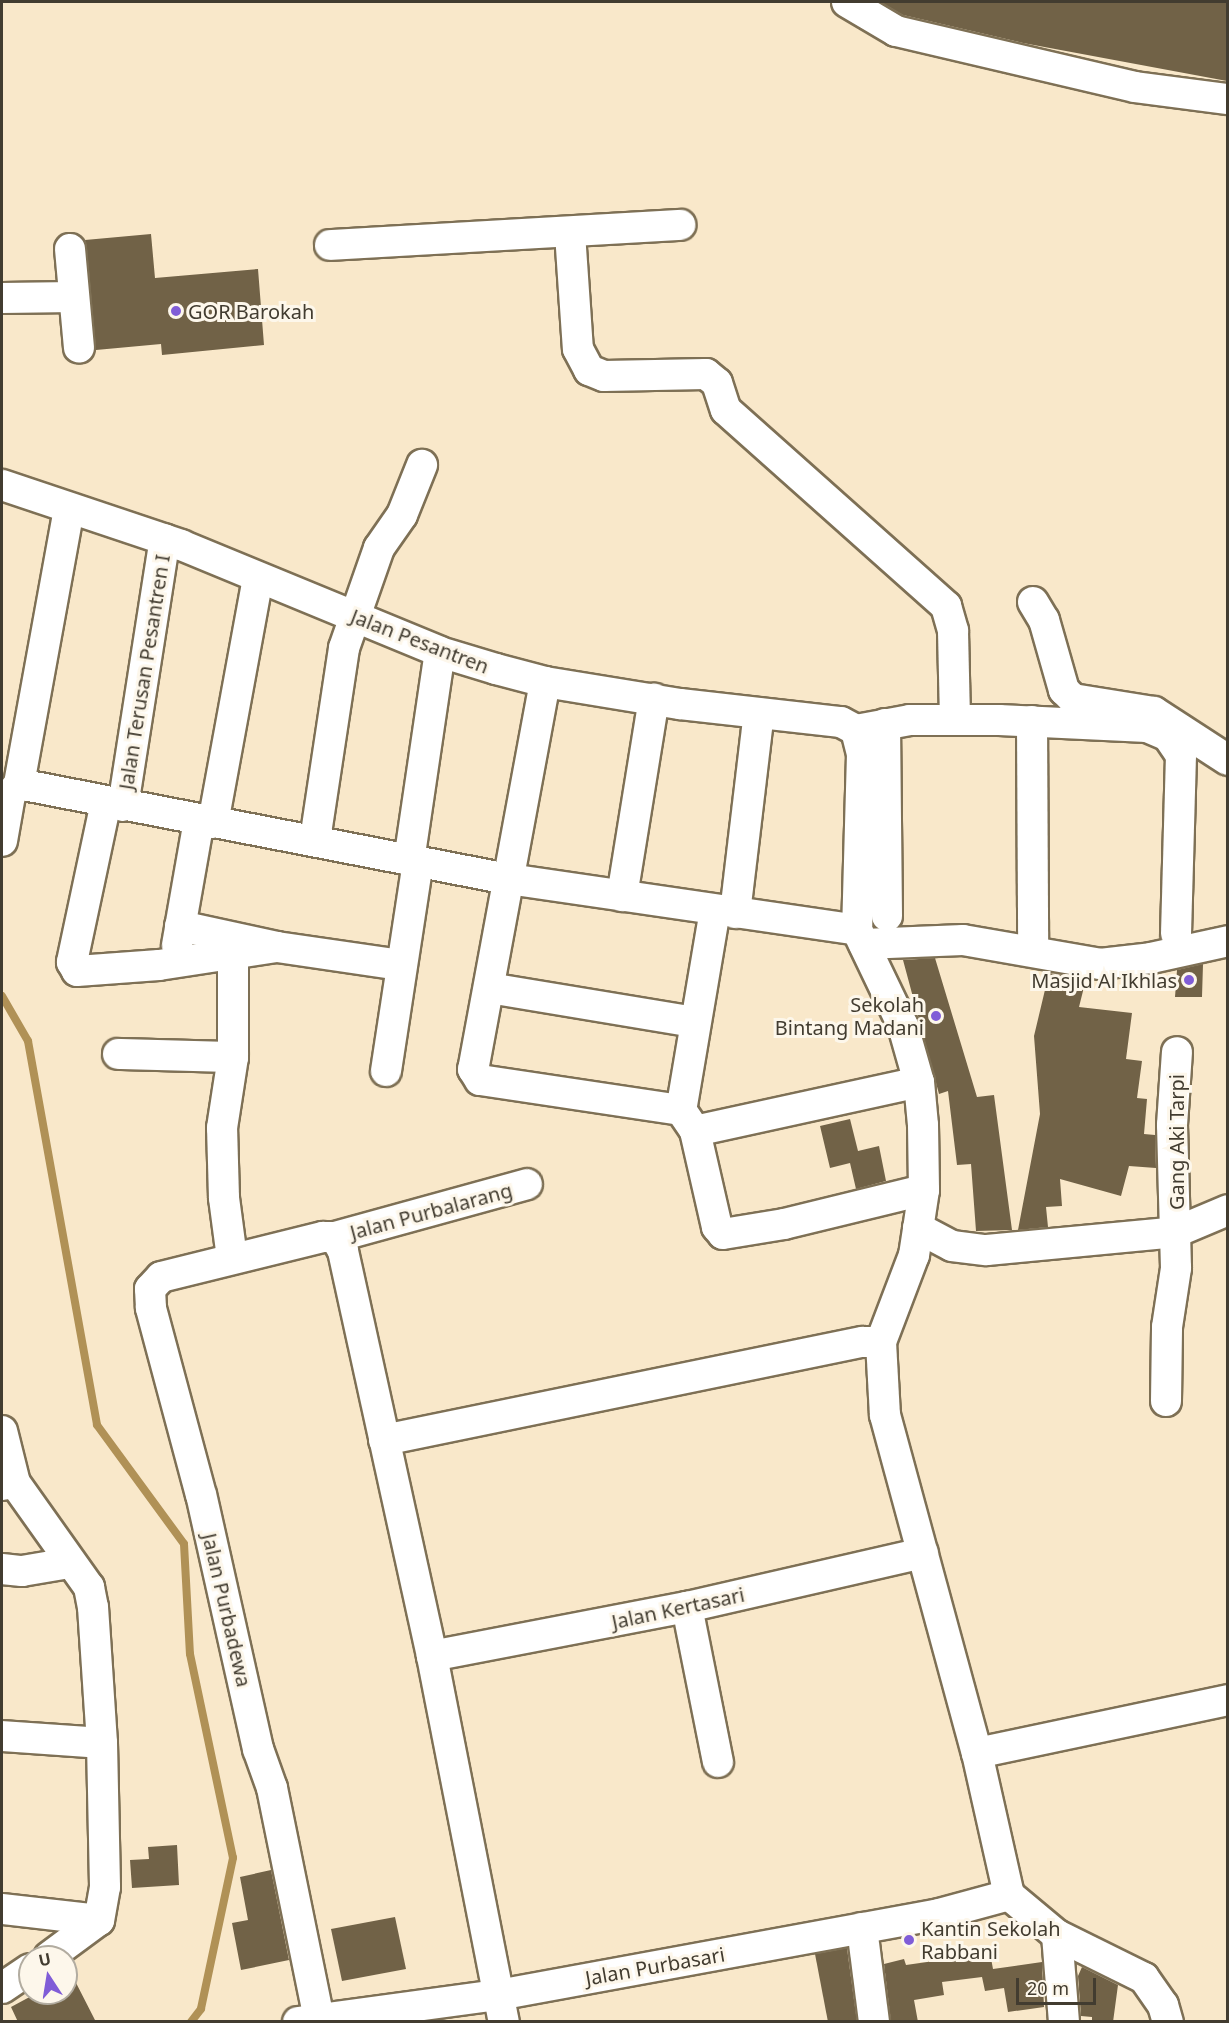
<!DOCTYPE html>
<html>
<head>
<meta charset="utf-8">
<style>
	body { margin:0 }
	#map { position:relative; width:1229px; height:2023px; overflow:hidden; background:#f9e8ca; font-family:"Noto Sans",sans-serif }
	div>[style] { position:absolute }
	.stream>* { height:8px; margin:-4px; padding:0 4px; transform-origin:4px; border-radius:4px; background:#b09156 }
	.building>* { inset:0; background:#716247 }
	.roads { filter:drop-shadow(2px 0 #7e7055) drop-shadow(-2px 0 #7e7055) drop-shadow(0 2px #7e7055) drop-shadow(0 -2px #7e7055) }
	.minor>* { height:30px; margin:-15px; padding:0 15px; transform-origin:15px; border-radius:15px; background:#fff }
	.dots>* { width:16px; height:16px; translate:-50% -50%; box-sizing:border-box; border:3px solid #fdf7eb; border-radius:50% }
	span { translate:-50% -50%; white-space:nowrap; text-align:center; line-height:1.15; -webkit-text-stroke:6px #fdf7eb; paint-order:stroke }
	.poi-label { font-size:20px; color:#423c30 }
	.left { translate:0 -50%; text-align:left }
	.right { translate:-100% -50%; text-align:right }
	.street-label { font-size:20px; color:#423c30 }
	.frame { position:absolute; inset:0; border:3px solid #423c30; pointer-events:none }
	.north { position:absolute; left:18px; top:1945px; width:60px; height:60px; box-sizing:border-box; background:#fdf7eb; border:2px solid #b2aca0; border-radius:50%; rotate:348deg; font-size:16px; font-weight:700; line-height:24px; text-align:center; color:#423c30 }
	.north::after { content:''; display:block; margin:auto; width:21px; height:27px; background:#805dd7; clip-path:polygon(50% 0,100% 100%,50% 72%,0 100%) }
	.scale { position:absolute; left:1016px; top:1978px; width:80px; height:27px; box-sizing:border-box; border:3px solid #423c30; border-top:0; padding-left:8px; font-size:18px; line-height:21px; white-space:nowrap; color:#423c30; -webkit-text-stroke:4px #fdf7eb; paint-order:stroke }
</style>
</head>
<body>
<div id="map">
	<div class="stream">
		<div style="left:2px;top:996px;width:52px;rotate:60deg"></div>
		<div style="left:28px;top:1041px;width:390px;rotate:79.8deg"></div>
		<div style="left:97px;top:1425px;width:147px;rotate:53.8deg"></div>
		<div style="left:184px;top:1544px;width:110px;rotate:86.9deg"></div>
		<div style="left:190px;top:1654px;width:208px;rotate:78.1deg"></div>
		<div style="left:233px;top:1858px;width:154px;rotate:102deg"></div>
		<div style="left:201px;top:2009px;width:16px;rotate:128deg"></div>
	</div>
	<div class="building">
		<div style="clip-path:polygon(880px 2px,1227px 2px,1227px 81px,1023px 43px,903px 15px)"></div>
		<div style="clip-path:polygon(151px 234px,155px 278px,258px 269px,264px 345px,162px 355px,161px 344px,96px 350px,85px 240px)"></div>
		<div style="clip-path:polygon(935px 958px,977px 1097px,994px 1095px,1012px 1230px,976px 1231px,971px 1164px,957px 1165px,948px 1091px,939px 1094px,903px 960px)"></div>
		<div style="clip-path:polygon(1203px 964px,1202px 997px,1175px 997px,1177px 970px)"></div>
		<div style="clip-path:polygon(1049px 973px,1086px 979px,1079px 1007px,1132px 1013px,1126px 1059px,1142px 1061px,1137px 1098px,1147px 1099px,1144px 1134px,1155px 1135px,1156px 1168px,1129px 1166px,1121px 1196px,1060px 1179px,1062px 1206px,1046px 1207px,1048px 1227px,1018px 1230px,1040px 1114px,1034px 1036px)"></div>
		<div style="clip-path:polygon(850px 1119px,858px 1151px,879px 1146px,886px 1181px,856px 1189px,850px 1163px,830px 1168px,820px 1126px)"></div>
		<div style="clip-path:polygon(177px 1845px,179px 1885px,132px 1888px,130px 1860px,149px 1859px,148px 1847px)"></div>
		<div style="clip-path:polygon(271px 1870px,289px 1960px,241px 1970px,232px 1923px,248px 1920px,240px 1877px)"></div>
		<div style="clip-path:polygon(395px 1917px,406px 1969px,342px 1981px,331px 1929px)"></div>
		<div style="clip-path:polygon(847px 1948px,857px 2022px,828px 2022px,815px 1954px)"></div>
		<div style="clip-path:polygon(990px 1953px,993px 1969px,1042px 1962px,1044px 2007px,1008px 2012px,1004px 1988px,985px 1991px,982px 1977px,942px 1982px,944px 1995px,914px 2000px,918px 2022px,891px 2022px,884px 1964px,904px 1959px,906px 1965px)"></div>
		<div style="clip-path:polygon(1082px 1967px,1118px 1985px,1113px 2022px,1092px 2022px,1092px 2017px,1081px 2016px,1078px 1976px)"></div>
		<div style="clip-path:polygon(72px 1975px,96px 2022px,18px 2022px,11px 2007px,37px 1993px,66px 1993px,66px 1978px)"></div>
	</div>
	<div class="roads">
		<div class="minor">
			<div style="left:847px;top:2px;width:57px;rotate:30.6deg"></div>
			<div style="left:896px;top:31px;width:245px;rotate:13.2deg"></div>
			<div style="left:1135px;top:87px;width:94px;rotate:7.4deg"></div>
			<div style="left:570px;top:233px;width:116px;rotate:86.1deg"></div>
			<div style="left:578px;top:349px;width:24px;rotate:62deg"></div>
			<div style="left:589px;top:370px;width:16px;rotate:22deg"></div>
			<div style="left:604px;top:376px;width:102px;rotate:-1.1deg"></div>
			<div style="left:706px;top:374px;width:14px;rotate:39deg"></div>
			<div style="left:717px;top:383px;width:28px;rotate:72deg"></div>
			<div style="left:726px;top:410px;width:295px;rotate:41.7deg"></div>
			<div style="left:946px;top:606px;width:26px;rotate:74deg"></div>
			<div style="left:953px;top:631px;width:88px;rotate:88.7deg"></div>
			<div style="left:330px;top:245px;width:351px;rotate:-3.3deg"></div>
			<div style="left:70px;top:249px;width:99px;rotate:84.8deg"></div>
			<div style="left:2px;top:298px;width:72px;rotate:-0.8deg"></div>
			<div style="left:2px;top:485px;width:189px;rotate:18.5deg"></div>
			<div style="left:181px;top:545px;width:280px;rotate:22.4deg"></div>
			<div style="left:440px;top:652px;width:59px;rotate:16.9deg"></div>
			<div style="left:496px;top:669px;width:51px;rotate:14.9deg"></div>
			<div style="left:545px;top:682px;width:137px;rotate:9.3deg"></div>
			<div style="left:680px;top:704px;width:162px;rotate:6.4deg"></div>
			<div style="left:841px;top:722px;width:17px;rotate:28deg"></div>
			<div style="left:1033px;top:602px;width:21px;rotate:59deg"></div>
			<div style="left:1044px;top:620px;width:73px;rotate:74.1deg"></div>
			<div style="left:1064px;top:690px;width:13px;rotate:45deg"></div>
			<div style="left:1073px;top:699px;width:82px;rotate:9.1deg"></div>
			<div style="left:1154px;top:712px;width:88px;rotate:33deg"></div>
			<div style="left:545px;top:682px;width:394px;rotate:100.5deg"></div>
			<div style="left:473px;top:1069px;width:13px;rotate:58deg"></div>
			<div style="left:480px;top:1080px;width:203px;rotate:8.5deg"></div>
			<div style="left:1032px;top:721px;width:221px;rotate:89.7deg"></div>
			<div style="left:885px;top:724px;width:192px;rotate:89.4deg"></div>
			<div style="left:856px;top:730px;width:25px;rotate:76deg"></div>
			<div style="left:862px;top:754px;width:176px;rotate:91.6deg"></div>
			<div style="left:857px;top:930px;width:106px;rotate:64.4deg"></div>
			<div style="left:903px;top:1026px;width:58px;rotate:74.1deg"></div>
			<div style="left:919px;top:1082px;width:43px;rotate:84.7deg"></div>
			<div style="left:923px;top:1125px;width:65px;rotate:89.1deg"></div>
			<div style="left:924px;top:1190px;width:66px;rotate:98.7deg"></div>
			<div style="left:914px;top:1255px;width:93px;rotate:110.8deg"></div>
			<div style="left:881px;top:1342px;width:73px;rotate:86.9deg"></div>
			<div style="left:885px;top:1415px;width:350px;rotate:74.8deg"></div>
			<div style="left:977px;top:1753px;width:146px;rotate:77.3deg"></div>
			<div style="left:1009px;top:1895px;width:62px;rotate:39.8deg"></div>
			<div style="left:1057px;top:1935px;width:97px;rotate:26.3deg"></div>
			<div style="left:1144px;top:1978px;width:33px;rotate:55deg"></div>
			<div style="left:1163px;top:2005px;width:18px;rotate:74deg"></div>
			<div style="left:856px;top:730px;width:55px;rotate:-10.5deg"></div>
			<div style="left:910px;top:720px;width:89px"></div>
			<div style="left:999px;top:720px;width:148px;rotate:2.7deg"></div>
			<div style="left:1147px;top:727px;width:23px;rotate:23deg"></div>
			<div style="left:1168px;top:736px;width:23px;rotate:56deg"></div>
			<div style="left:1181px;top:755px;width:179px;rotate:91.6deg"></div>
			<div style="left:19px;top:784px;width:499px;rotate:11deg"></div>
			<div style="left:509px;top:879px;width:352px;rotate:8.3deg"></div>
			<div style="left:19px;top:784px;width:280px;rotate:-79.7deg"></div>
			<div style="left:106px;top:802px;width:164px;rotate:102deg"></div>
			<div style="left:72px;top:962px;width:10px;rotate:61deg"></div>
			<div style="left:77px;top:971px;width:82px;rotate:-4.2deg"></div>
			<div style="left:159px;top:965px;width:119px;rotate:-8.7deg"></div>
			<div style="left:123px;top:806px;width:270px;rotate:-81.1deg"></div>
			<div style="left:213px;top:823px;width:249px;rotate:-79.6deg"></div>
			<div style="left:315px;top:840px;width:194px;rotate:-81.4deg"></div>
			<div style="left:344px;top:648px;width:106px;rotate:-70.7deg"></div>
			<div style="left:379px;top:548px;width:40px;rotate:-55.1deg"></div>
			<div style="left:402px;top:515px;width:54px;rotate:-68.2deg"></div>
			<div style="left:2px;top:841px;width:47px;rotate:-80.1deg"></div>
			<div style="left:10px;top:795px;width:14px;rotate:-51deg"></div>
			<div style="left:409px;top:861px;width:211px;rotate:-81.6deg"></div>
			<div style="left:622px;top:896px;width:200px;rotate:-80.8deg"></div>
			<div style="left:715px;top:910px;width:203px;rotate:99.6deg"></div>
			<div style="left:681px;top:1110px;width:25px;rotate:56deg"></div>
			<div style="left:695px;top:1131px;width:98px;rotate:77.1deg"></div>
			<div style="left:717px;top:1227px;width:9px;rotate:49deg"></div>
			<div style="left:723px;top:1234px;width:62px;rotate:-9.3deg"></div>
			<div style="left:784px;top:1224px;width:144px;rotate:-13.7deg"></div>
			<div style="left:735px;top:913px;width:201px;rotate:-83.2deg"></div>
			<div style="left:180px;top:926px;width:99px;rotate:12.2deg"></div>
			<div style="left:277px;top:947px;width:124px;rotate:8.3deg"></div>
			<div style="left:864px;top:944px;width:99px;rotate:-2.3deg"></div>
			<div style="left:963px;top:940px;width:139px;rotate:9.9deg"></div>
			<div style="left:1100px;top:964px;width:51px;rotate:-6.7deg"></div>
			<div style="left:1151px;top:958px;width:79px;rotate:-12.4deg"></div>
			<div style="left:177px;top:945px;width:127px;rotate:-80deg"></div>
			<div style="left:489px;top:988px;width:209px;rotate:9.4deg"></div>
			<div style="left:118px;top:1054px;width:115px;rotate:1.5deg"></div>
			<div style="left:386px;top:1071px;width:211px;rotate:-81.3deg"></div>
			<div style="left:695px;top:1131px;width:229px;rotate:-12.3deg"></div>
			<div style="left:918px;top:1228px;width:38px;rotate:28deg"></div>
			<div style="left:952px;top:1246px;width:35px;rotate:7deg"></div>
			<div style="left:987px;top:1250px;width:190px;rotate:-5.4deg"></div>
			<div style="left:1176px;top:1232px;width:56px;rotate:-22.9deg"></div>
			<div style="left:335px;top:1237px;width:199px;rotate:-15.4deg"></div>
			<div style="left:232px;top:1258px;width:61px;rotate:-97.6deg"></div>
			<div style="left:224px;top:1198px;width:70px;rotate:-91.6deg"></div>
			<div style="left:222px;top:1128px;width:72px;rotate:-81.2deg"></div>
			<div style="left:233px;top:1057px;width:101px;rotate:-90deg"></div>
			<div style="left:1166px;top:1401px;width:74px;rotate:-89.2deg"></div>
			<div style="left:1167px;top:1327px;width:60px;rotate:-81.3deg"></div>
			<div style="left:1176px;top:1268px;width:143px;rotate:-91.6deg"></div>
			<div style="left:1172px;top:1125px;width:73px;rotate:-86.1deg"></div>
			<div style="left:2px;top:1431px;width:54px;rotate:76deg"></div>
			<div style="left:384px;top:1440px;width:489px;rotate:-11.6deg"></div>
			<div style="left:863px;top:1342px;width:18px"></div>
			<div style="left:2px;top:1485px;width:13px;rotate:-9deg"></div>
			<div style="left:15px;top:1483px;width:128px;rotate:54.6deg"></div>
			<div style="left:89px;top:1587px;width:20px;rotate:79deg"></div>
			<div style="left:93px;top:1607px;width:136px;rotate:86.2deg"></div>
			<div style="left:102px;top:1743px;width:144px;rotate:88.8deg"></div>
			<div style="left:105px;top:1887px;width:34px;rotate:100deg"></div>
			<div style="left:99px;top:1920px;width:98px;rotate:-173.5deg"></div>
			<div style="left:2px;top:1569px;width:20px;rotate:6deg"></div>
			<div style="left:22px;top:1571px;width:48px;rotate:-9.7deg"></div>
			<div style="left:687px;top:1607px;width:158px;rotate:78.7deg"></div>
			<div style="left:432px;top:1656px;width:260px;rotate:-10.9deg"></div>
			<div style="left:687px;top:1607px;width:242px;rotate:-12.9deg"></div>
			<div style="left:2px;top:1736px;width:100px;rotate:4deg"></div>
			<div style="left:977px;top:1753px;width:257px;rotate:-11.9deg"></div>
			<div style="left:862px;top:1928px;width:95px;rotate:82.7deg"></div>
			<div style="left:1057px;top:1935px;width:87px;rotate:85.4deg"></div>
			<div style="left:49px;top:1957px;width:62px;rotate:-36.5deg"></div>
			<div style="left:2px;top:1988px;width:34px;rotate:-34deg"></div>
			<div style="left:319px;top:2019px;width:236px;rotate:-101.5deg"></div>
			<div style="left:272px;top:1788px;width:41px;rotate:-109.7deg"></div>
			<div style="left:258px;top:1749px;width:260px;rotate:-102.6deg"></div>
			<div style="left:201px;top:1495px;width:194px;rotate:-105deg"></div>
			<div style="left:151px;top:1308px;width:19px;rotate:-93deg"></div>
			<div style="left:150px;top:1289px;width:16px;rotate:-47deg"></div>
			<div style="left:161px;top:1277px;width:167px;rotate:-13.9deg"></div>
			<div style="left:323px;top:1237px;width:12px"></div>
			<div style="left:335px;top:1237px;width:16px;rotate:60deg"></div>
			<div style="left:343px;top:1251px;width:415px;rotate:77.6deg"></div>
			<div style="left:432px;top:1656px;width:373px;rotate:78.9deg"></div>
			<div style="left:298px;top:2022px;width:202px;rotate:-7.7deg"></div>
			<div style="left:498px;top:1995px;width:448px;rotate:-10.4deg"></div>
			<div style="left:939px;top:1914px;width:73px;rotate:-15.2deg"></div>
		</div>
	</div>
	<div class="dots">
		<div style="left:176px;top:311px;background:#805dd7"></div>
		<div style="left:1189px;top:980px;background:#805dd7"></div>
		<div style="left:936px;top:1016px;background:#805dd7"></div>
		<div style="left:909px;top:1940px;background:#805dd7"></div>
	</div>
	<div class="poi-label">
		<span class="left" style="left:188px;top:311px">GOR Barokah</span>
		<span class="right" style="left:1177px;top:980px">Masjid Al Ikhlas</span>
		<span class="right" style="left:924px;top:1016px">Sekolah<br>Bintang Madani</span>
		<span class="left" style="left:921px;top:1940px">Kantin Sekolah<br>Rabbani</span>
	</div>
	<div class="street-label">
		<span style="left:420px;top:641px;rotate:21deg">Jalan Pesantren</span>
		<span style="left:144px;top:672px;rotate:-81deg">Jalan Terusan Pesantren I</span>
		<span style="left:1176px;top:1142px;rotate:-90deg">Gang Aki Tarpi</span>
		<span style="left:431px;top:1211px;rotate:-15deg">Jalan Purbalarang</span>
		<span style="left:678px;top:1608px;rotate:-12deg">Jalan Kertasari</span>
		<span style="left:227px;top:1610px;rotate:77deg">Jalan Purbadewa</span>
		<span style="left:655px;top:1966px;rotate:-10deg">Jalan Purbasari</span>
	</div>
	<div class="frame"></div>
	<div class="north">U</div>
	<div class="scale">20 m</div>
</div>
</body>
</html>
